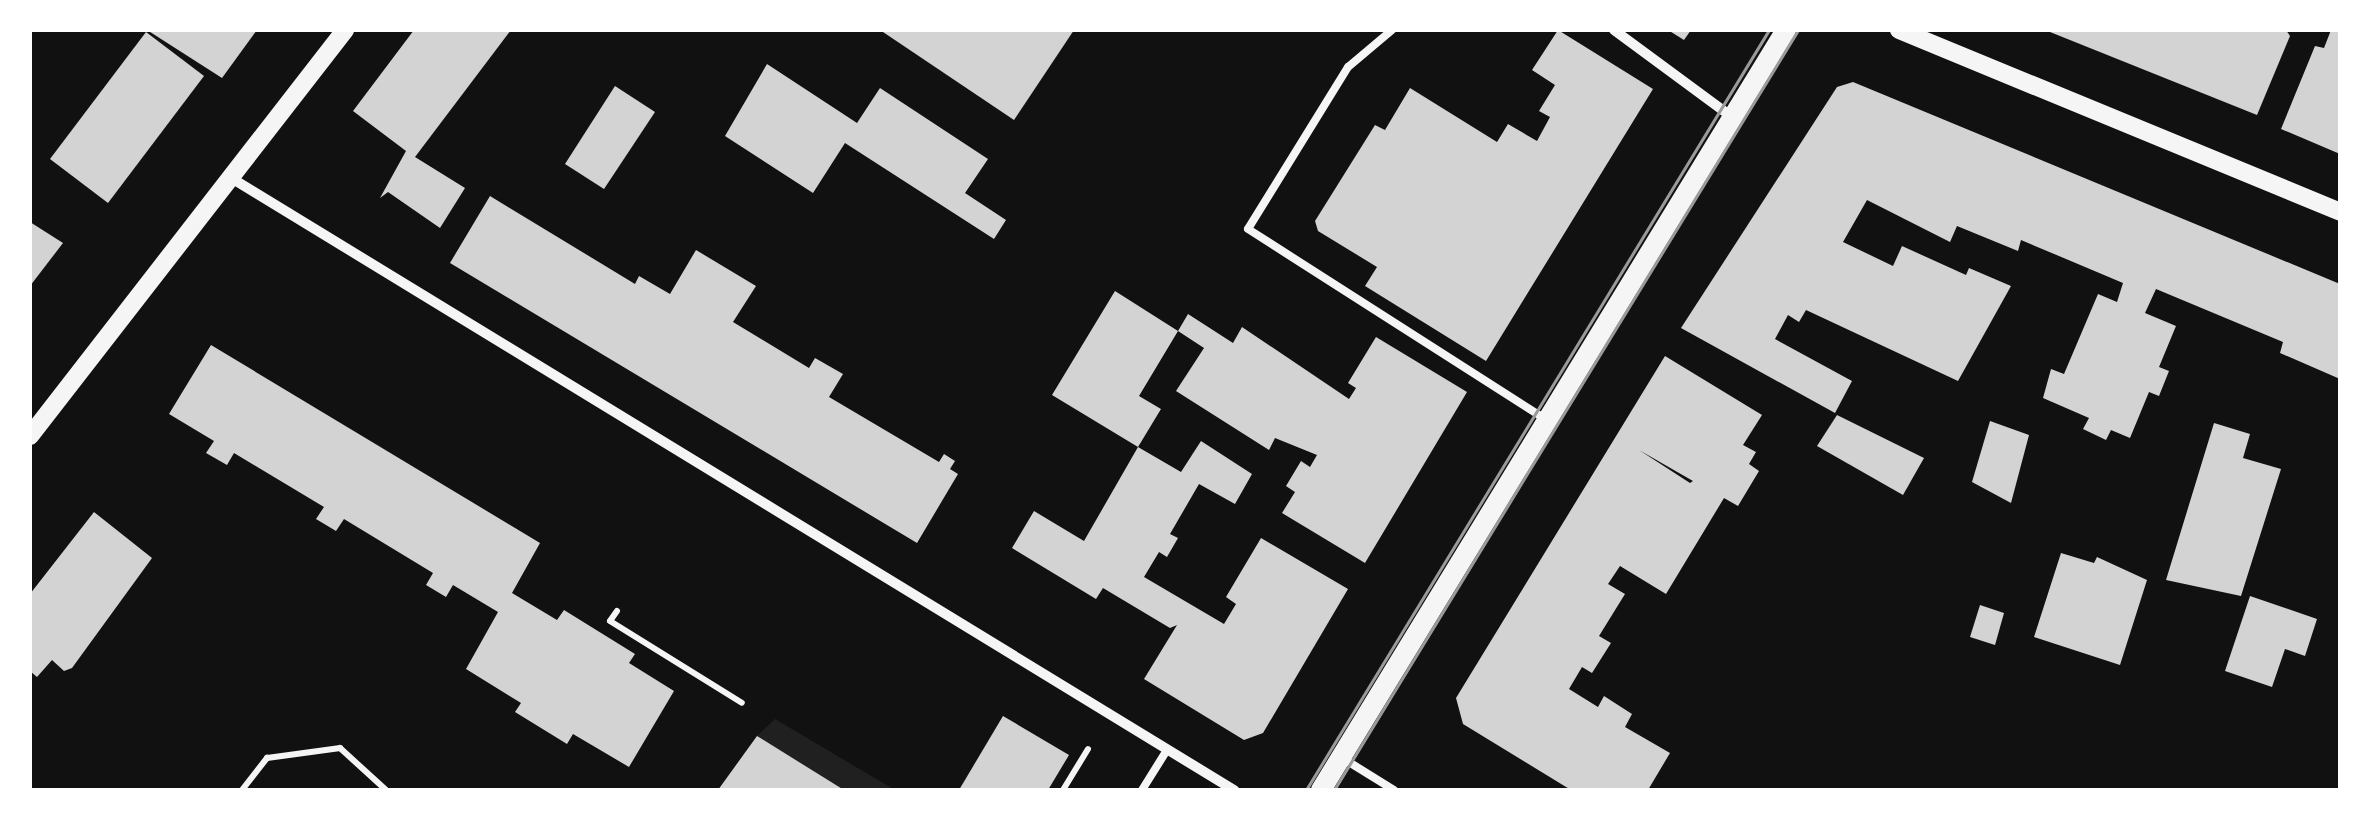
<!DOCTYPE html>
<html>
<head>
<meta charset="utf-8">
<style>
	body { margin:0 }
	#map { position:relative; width:2370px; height:820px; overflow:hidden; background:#111; font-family:Cabin,sans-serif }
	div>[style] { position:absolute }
	.green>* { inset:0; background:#202020 }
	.building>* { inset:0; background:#d3d3d3 }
	.path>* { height:6px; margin:-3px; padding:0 3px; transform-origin:3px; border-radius:3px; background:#f5f5f5 }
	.service>* { height:8px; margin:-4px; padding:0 4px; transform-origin:4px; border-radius:4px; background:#f5f5f5 }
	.minor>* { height:10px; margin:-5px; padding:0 5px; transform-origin:5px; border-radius:5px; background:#f5f5f5 }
	.tertiary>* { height:18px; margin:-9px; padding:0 9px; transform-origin:9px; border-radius:9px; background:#f5f5f5 }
	.secondary>* { height:20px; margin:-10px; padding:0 10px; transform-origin:10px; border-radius:10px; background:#f5f5f5 }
	.tram>* { height:2.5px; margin:-1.25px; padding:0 1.25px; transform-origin:1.25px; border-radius:1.25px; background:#9a9a9a }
	span { translate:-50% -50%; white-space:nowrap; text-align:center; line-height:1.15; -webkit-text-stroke:9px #fff; paint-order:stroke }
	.frame { position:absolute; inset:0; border:32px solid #fff; pointer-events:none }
</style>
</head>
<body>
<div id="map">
	<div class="green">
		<div style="clip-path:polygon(775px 719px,895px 790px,840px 790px,757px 736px)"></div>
	</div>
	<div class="building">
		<div style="clip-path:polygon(147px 30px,257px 30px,222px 78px)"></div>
		<div style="clip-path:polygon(414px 30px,511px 30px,415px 157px,465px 188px,440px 228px,388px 192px,380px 198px,406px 151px,353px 111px)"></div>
		<div style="clip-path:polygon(880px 30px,1074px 30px,1014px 120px)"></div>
		<div style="clip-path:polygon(1558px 30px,1653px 89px,1486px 361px,1365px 286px,1377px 267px,1318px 231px,1315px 221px,1375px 125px,1385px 130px,1410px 88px,1497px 142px,1508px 124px,1537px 141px,1550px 117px,1539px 111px,1555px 85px,1532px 70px)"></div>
		<div style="clip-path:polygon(1668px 30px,1691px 30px,1684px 40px)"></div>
		<div style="clip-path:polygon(2045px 30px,2286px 30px,2290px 36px,2257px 115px)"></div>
		<div style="clip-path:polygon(2331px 30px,2340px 30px,2340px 154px,2281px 129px,2315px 46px,2324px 48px)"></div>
		<div style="clip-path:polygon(146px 32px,204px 76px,108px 203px,50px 159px)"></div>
		<div style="clip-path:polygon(767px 64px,857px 123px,880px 88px,988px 159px,965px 193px,1006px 220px,994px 239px,845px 143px,813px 193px,725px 136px)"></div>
		<div style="clip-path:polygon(1853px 82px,2340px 284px,2340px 379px,2280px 353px,2283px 342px,2156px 289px,2145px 313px,2176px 326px,2159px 367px,2169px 371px,2159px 396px,2149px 392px,2130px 438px,2111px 430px,2106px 440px,2083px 429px,2089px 418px,2043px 398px,2051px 369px,2064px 374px,2098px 294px,2117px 302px,2123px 283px,2021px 240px,2018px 251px,1957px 226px,1950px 242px,1867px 200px,1843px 242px,1893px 266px,1902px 246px,1966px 275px,1969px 268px,2011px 286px,1958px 381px,1806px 310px,1799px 322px,1788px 315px,1775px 339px,1852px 381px,1835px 413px,1681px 328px,1837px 87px)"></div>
		<div style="clip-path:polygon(615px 86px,655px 112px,604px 189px,565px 164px)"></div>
		<div style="clip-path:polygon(490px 196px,635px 284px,639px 276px,670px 294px,696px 250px,756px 286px,733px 322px,809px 368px,815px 358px,843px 374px,829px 397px,939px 462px,944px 454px,955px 461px,950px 469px,958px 474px,917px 543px,450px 263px)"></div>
		<div style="clip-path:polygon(30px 222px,63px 243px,30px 286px)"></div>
		<div style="clip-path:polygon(1115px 291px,1178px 331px,1139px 396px,1161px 409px,1138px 447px,1052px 395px)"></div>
		<div style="clip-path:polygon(1188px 314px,1233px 343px,1242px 327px,1349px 399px,1356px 388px,1348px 383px,1376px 337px,1467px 392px,1365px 563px,1282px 513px,1295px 492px,1286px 486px,1301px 461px,1310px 467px,1317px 455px,1275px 438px,1269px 450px,1176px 391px,1204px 348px,1178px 331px)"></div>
		<div style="clip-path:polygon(211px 345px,540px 543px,512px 593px,557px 620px,564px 610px,635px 654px,629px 663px,674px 691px,629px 767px,573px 734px,567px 744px,515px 712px,521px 703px,466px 669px,498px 612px,453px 585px,446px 597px,426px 585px,433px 573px,344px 519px,336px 531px,316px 519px,324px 507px,234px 453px,227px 465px,206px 453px,214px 441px,169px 414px)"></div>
		<div style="clip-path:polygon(evenodd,1665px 356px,1762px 415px,1743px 445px,1756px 452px,1749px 464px,1759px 471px,1738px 506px,1724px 498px,1666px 594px,1620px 566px,1608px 584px,1625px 594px,1599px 636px,1611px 643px,1592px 673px,1582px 667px,1569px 689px,1598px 707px,1604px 696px,1632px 714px,1625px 727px,1670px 753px,1648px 790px,1571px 790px,1463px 724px,1456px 698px,1665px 356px,1639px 450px,1693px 481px,1690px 483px,1639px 450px)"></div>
		<div style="clip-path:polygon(1837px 415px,1924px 458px,1903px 495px,1817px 446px)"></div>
		<div style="clip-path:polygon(1990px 421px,2029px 435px,2011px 503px,1972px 482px)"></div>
		<div style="clip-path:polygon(2214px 423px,2250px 434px,2243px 458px,2281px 469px,2241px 596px,2166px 580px)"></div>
		<div style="clip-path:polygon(1201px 441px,1252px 474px,1235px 504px,1199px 484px,1170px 534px,1178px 538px,1167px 557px,1159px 552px,1144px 577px,1224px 624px,1236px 604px,1226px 597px,1261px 538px,1348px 589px,1263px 733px,1244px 740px,1144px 679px,1177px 625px,1170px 628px,1103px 588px,1096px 599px,1012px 548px,1034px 511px,1084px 541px,1138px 447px,1181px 472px)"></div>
		<div style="clip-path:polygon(94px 512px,152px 558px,72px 668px,64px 671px,52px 660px,37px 677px,30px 671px,30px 594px)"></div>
		<div style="clip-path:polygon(2061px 553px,2094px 563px,2097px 557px,2147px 580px,2120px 665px,2034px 637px)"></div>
		<div style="clip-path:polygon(2250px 596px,2317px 619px,2305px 656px,2285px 649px,2272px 687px,2225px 671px)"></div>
		<div style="clip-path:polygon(1980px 605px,2004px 613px,1995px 645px,1970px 637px)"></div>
		<div style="clip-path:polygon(1003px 716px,1069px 755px,1048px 790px,959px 790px)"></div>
		<div style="clip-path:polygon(757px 736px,844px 790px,718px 790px)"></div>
	</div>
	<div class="path">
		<div style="left:617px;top:611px;width:12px;rotate:125deg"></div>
		<div style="left:610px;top:621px;width:155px;rotate:31.8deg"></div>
		<div style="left:242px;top:790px;width:41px;rotate:-52deg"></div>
		<div style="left:267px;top:758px;width:74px;rotate:-7.8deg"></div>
		<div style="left:340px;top:748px;width:62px;rotate:42.4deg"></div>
		<div style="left:1063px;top:790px;width:48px;rotate:-58.6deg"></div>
	</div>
	<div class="service">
		<div style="left:1392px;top:30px;width:57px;rotate:139.9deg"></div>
		<div style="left:1348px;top:67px;width:190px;rotate:121.7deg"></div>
		<div style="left:1248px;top:229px;width:353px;rotate:32.6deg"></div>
		<div style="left:1344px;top:759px;width:59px;rotate:31.8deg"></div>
		<div style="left:1142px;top:790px;width:47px;rotate:-58deg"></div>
	</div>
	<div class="minor">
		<div style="left:1614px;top:30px;width:147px;rotate:36.4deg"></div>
		<div style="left:228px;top:176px;width:1179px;rotate:31.4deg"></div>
	</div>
	<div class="tertiary">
		<div style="left:1899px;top:30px;width:477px;rotate:22.4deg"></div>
		<div style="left:30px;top:436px;width:514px;rotate:-52.19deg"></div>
	</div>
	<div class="secondary">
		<div style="left:1321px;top:790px;width:891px;rotate:-58.54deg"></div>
	</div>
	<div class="tram">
		<div style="left:1306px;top:790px;width:890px;rotate:-58.65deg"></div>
		<div style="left:1334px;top:790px;width:890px;rotate:-58.59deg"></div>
	</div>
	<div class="frame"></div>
</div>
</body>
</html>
